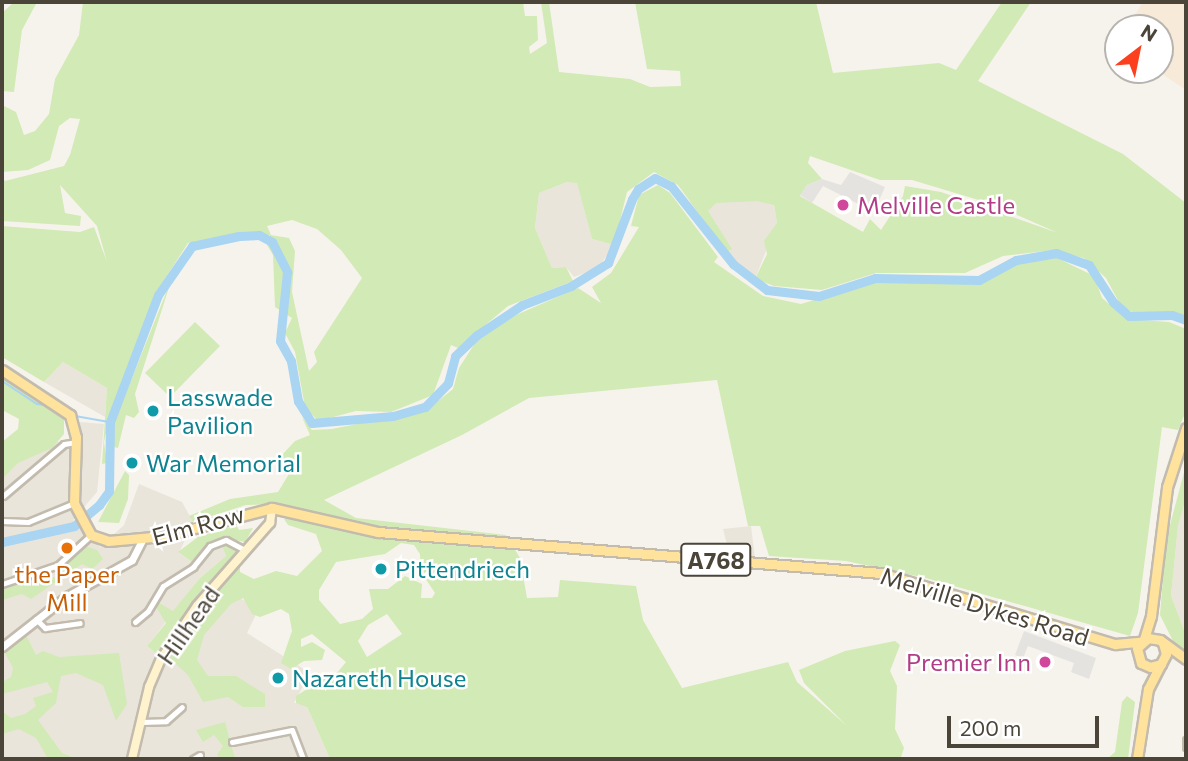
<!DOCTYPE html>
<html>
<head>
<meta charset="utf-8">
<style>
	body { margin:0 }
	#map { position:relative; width:1188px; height:761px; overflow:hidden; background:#f6f3ec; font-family:Commissioner,sans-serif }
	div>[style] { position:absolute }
	.residential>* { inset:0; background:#eae5da }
	.commercial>* { inset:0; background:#f7ead8 }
	.green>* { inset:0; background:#d2eab5 }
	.parking>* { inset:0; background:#e5e3e0 }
	.stream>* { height:2px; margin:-1px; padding:0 1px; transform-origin:1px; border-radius:1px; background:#a9d4f2 }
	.river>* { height:9px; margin:-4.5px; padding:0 4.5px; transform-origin:4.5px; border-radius:4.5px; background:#a9d4f2 }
	.roads { filter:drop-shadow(2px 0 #c2bbae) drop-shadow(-2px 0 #c2bbae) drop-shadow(0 2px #c2bbae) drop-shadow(0 -2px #c2bbae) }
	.minor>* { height:5px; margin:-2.5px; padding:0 2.5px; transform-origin:2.5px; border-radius:2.5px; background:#fff }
	.tertiary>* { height:7px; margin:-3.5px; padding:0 3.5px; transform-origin:3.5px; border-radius:3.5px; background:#fff }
	.secondary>* { height:8px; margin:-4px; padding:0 4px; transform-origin:4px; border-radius:4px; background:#fff3cd }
	.primary>* { height:9px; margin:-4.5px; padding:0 4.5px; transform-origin:4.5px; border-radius:4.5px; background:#ffe39c }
	.dots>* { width:19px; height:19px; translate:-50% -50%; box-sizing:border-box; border:4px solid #fff; border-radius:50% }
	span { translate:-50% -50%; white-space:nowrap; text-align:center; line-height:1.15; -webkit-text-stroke:5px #fff; paint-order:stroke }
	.shield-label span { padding:2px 5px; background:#fff; border:2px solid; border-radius:5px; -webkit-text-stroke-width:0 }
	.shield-label { font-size:23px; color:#4b4439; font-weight:700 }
	.hotel-label { font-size:24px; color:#b23c85 }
	.left { translate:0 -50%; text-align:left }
	.right { translate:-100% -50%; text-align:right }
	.culture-label { font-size:24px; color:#0d838f }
	.street-label { font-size:24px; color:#4b4439 }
	.food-label { font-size:24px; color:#c56008 }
	.frame { position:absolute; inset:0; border:4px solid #4b4439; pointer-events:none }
	.north { position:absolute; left:1104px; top:14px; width:70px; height:70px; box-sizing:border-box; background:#fff; border:2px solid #b7b4b0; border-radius:50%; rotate:32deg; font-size:19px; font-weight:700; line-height:28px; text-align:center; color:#4b4439 }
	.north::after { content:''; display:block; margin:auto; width:24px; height:32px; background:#fc3f1d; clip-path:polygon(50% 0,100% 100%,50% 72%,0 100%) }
	.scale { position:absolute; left:947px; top:716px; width:152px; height:32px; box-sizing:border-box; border:4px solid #4b4439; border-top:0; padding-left:9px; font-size:21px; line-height:24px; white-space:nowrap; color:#4b4439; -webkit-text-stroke:5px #fff; paint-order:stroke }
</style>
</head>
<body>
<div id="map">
	<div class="residential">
		<div style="clip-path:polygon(567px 182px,577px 182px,592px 239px,614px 245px,598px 268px,574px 277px,566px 267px,552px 268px,535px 228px,539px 193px)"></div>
		<div style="clip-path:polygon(771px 189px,777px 223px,755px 279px,727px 252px,690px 202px,698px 196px)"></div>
		<div style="clip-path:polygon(63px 362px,107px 388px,105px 417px,44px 382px)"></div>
		<div style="clip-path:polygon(80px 422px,104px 424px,97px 492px,73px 520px,100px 547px,124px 525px,139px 484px,182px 502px,193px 522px,179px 553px,192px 562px,204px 545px,222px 546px,226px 556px,200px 578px,147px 646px,158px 655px,148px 676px,128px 759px,2px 759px,2px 465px,49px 443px,80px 438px)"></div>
		<div style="clip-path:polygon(1186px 498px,1186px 635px,1171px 596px,1178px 526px)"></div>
		<div style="clip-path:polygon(751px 526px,755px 558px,730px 556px,723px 529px)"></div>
		<div style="clip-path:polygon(233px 593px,258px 610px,247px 633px,310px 673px,294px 703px,305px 703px,330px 759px,137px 759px,159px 671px)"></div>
	</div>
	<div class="commercial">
		<div style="clip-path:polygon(1143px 2px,1186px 2px,1186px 90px,1156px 70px,1160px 70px,1160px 28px,1141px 28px,1131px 21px)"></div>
	</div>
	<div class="green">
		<div style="clip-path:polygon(14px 2px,37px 2px,22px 30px,14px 92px,2px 91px,2px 13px)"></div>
		<div style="clip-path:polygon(evenodd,83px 2px,523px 2px,525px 16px,537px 16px,538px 40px,529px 47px,530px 54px,547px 43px,541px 2px,549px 2px,559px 72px,630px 79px,650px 87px,681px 86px,680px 71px,647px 69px,635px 2px,816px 2px,833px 73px,939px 63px,956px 70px,1002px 2px,1031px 2px,978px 81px,1123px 154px,1186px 203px,1186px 316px,1138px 315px,1121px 306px,1106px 278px,1084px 258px,1053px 250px,1003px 256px,965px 273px,876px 273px,822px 290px,774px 286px,755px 279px,767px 254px,764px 241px,777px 223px,774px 205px,757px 201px,716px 203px,708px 211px,732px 249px,727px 252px,678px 185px,654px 172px,627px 192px,614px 245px,592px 239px,577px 183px,567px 182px,539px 193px,535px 228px,552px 268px,566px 267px,573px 281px,508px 306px,458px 348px,451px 345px,433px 395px,391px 412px,356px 411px,318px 421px,305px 407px,295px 352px,285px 333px,292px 318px,275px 307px,273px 255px,267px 245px,270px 235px,239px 234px,188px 243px,155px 294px,110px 414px,104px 442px,107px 463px,102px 464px,107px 388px,63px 362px,44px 382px,2px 357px,2px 226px,80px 232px,94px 227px,107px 262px,97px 226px,60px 185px,65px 213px,81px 216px,80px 226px,2px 221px,2px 177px,5px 181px,64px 166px,70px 155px,80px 119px,70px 118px,59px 126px,50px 160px,28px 170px,2px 172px,2px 105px,16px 112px,24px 135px,35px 131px,49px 114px,55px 79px,79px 35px,83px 2px,810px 156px,880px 180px,912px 180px,992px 204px,1058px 233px,941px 192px,905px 186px,903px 196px,881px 230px,870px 219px,863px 232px,800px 196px,807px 185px,822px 179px,808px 163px,810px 156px,83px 2px,292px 220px,317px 229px,341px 250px,362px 278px,314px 352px,317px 362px,309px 371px,292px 292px,295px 251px,289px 238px,271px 235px,267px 226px,292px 220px)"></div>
		<div style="clip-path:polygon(evenodd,658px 185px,670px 193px,718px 257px,714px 262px,763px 296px,801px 304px,877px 281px,980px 283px,1018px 263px,1055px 257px,1094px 276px,1102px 298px,1127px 319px,1169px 322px,1186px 329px,1186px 411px,1178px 430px,1162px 427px,1138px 613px,1130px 636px,926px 578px,846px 561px,769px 556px,760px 526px,748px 526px,717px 380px,529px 398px,462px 435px,324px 500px,356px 518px,506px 535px,520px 558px,527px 598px,558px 597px,560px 580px,636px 586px,643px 620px,682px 688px,788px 662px,797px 682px,847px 726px,804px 683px,799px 670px,845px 651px,895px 641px,900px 645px,890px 671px,897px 686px,895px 729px,904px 748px,901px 757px,330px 759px,307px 707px,296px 703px,296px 696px,326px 677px,333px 678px,346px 662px,312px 634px,301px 639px,301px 647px,312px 642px,325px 650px,322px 660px,304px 661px,291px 669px,281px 663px,292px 631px,289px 614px,281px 609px,260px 617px,252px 614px,243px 598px,231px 604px,204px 635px,197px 660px,208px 676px,236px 676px,265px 694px,265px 707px,243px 707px,228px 697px,203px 702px,188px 675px,167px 656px,198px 610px,240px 561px,240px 572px,254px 579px,276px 571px,297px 576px,322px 551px,316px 534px,288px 525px,284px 519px,289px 517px,342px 530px,349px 527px,344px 521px,278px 504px,246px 505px,193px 522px,189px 516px,230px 499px,278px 492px,289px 474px,282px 455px,295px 441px,310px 435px,302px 417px,312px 430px,332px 429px,427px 410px,453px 389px,459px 368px,475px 343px,507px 319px,578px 288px,601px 303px,592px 287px,611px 273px,639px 227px,631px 226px,639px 195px,658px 185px,401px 543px,414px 545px,420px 554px,421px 572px,435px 593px,432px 598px,421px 598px,422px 584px,405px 576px,388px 589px,369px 589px,373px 609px,362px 619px,340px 624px,319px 600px,319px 590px,336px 562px,385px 554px,401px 543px,658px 185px,387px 614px,402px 634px,367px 657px,358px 641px,368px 625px,387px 614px)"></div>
		<div style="clip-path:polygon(172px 278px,135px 394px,139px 412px,134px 418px,126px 415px,118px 448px,114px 447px,114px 423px)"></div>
		<div style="clip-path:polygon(195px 322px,220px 346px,170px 397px,145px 373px)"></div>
		<div style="clip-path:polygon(2px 375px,32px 398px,41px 398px,64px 413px,64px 434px,52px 448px,18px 463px,2px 479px,2px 442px,18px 429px,19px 419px,2px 410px)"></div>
		<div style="clip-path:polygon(1186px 465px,1186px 498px,1178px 526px,1171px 596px,1186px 635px,1186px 650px,1173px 641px,1160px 615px,1166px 540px)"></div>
		<div style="clip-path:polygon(125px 471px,129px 475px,128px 499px,119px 523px,98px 522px)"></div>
		<div style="clip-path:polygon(236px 525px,239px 530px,253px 528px,245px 542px,225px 538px,205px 545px,192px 562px,178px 552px,198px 537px)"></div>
		<div style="clip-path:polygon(227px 544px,238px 551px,158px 655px,147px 646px,166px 623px,156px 607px,159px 603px,173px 611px,200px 578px,226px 556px,222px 546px)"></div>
		<div style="clip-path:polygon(85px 546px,97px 550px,103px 559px,92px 569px,82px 564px,31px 599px,22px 594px,2px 600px,2px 589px,35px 576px,43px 580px,55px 577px,57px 570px)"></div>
		<div style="clip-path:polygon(20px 636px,27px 637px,36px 655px,43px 651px,59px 657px,119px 653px,127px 704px,116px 721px,103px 685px,76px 673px,61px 676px,56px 703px,38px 720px,62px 753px,77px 759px,48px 759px,36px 738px,19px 729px,2px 734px,2px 711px,11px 718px,25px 714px,36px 706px,33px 698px,53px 692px,47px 682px,2px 694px,2px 682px,11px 677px,13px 668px,4px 651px)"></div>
		<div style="clip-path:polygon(1127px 696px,1135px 702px,1128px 759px,1107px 759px,1115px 752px,1122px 702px)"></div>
		<div style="clip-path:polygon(225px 722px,235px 759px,221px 759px,217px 755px,223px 746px,214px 735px,203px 742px,196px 730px)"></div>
	</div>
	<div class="parking">
		<div style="clip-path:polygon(850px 172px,885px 187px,874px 212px,823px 186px,812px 203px,800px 195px,807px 185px,822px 179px,841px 185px)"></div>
		<div style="clip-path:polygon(1024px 631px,1096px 658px,1089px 679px,1071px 672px,1074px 663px,1028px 646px,1023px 658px,1015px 655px)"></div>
	</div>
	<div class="stream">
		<div style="left:2px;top:381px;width:42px;rotate:33.3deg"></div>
		<div style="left:37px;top:404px;width:13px;rotate:9deg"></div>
		<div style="left:75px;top:416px;width:36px;rotate:10deg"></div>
	</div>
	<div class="river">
		<div style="left:2px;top:542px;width:74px;rotate:-12.5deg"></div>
		<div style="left:74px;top:526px;width:33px;rotate:-40deg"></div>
		<div style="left:99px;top:505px;width:17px;rotate:-54deg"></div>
		<div style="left:109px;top:491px;width:69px;rotate:-89.2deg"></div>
		<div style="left:110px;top:422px;width:136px;rotate:-69.3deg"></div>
		<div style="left:158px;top:295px;width:60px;rotate:-55.2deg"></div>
		<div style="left:192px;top:246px;width:48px;rotate:-12deg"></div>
		<div style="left:239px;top:236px;width:20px;rotate:-3deg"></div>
		<div style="left:259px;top:235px;width:15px;rotate:28deg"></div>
		<div style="left:272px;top:242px;width:34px;rotate:63deg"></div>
		<div style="left:287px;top:272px;width:69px;rotate:95.8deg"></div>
		<div style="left:280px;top:341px;width:23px;rotate:61deg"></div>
		<div style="left:291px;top:361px;width:41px;rotate:80.1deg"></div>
		<div style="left:298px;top:401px;width:26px;rotate:58deg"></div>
		<div style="left:312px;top:423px;width:81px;rotate:-4.9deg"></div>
		<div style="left:393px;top:416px;width:33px;rotate:-16deg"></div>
		<div style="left:425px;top:407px;width:33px;rotate:-46deg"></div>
		<div style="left:448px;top:383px;width:28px;rotate:-75deg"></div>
		<div style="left:455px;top:356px;width:30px;rotate:-44deg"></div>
		<div style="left:477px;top:335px;width:54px;rotate:-33.7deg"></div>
		<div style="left:522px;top:305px;width:53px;rotate:-21.2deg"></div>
		<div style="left:571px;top:286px;width:44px;rotate:-31.9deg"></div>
		<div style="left:608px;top:263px;width:68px;rotate:-69.4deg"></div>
		<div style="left:632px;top:199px;width:12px;rotate:-59deg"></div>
		<div style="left:638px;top:189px;width:20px;rotate:-33deg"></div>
		<div style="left:655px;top:178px;width:18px;rotate:27deg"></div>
		<div style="left:671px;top:186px;width:100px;rotate:51.5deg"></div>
		<div style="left:733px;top:264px;width:43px;rotate:37.4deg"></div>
		<div style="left:767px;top:290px;width:52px;rotate:6.6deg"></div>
		<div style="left:819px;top:296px;width:59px;rotate:-17.8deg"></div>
		<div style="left:875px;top:278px;width:104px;rotate:1.1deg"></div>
		<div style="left:979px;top:280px;width:42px;rotate:-28.4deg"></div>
		<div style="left:1016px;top:260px;width:41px;rotate:-9.9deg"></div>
		<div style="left:1056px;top:253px;width:35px;rotate:20deg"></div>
		<div style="left:1089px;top:265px;width:44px;rotate:57deg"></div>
		<div style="left:1113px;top:302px;width:21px;rotate:41deg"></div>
		<div style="left:1129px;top:316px;width:43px;rotate:-1.3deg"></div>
		<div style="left:1172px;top:315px;width:15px;rotate:20deg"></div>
	</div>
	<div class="roads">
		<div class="minor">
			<div style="left:3px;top:496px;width:80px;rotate:-40.4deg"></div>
			<div style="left:64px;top:444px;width:12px;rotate:-9deg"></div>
			<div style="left:2px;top:521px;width:26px;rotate:2deg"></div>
			<div style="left:28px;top:522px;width:50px;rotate:-22.4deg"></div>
			<div style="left:2px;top:584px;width:59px;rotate:-18.7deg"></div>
			<div style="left:58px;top:565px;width:45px;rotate:-42.3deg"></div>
			<div style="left:36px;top:619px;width:13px;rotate:45deg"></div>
			<div style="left:45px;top:628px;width:35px;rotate:-8deg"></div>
			<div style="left:135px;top:622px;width:17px;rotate:-40deg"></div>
			<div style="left:148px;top:611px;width:29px;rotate:-59deg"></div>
			<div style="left:163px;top:586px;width:36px;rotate:-32deg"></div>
			<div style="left:193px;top:567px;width:27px;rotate:-51deg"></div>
			<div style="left:210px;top:546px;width:17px;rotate:-21deg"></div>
			<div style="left:226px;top:540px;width:21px;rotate:28deg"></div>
			<div style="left:141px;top:722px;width:25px;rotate:-2deg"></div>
			<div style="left:166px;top:721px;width:21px;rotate:-41deg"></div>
			<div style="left:1186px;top:740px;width:7px;rotate:90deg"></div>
			<div style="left:232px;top:742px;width:61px;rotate:-11.3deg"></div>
			<div style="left:292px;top:730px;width:31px;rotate:69deg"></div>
			<div style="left:193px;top:759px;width:8px;rotate:-30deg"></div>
		</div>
		<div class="tertiary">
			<div style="left:2px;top:647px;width:83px;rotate:-38.1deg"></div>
			<div style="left:67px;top:596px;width:74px;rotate:-29deg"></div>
			<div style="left:132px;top:560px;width:22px;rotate:-63deg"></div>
		</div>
		<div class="secondary">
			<div style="left:132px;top:759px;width:74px;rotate:-76.7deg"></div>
			<div style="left:149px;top:687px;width:30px;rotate:-67deg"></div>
			<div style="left:161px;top:659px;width:64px;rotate:-55.8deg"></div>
			<div style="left:197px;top:606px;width:111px;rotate:-48.7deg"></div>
			<div style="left:270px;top:523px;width:15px;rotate:-82deg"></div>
		</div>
		<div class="primary">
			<div style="left:2px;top:370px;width:82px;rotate:33.5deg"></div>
			<div style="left:70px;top:415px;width:23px;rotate:75deg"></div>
			<div style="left:76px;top:437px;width:66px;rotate:91.7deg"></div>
			<div style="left:74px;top:503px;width:36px;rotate:62deg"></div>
			<div style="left:91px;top:535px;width:18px;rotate:19deg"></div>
			<div style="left:108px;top:541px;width:56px;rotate:-5.1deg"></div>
			<div style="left:164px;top:536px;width:112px;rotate:-14.5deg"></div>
			<div style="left:272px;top:508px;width:109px;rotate:12.8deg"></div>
			<div style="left:378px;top:532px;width:505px;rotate:4.66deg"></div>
			<div style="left:881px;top:573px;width:245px;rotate:16.9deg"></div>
			<div style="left:1115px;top:644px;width:25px;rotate:-5deg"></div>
			<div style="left:1144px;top:639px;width:24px;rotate:-73deg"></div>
			<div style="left:1151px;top:616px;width:130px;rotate:-82.9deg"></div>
			<div style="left:1167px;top:487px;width:62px;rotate:-72.1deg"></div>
			<div style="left:1163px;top:643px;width:11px;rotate:75deg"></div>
			<div style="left:1166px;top:654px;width:11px;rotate:117deg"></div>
			<div style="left:1161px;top:664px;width:11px;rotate:165deg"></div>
			<div style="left:1150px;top:667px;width:10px;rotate:-156deg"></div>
			<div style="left:1141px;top:663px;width:16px;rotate:-105deg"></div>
			<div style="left:1137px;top:648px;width:15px;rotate:-42deg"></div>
			<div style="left:1148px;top:638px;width:12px;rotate:9deg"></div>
			<div style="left:1160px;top:640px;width:32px;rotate:36deg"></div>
			<div style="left:1137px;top:759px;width:71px;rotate:-81.1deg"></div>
			<div style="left:1148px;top:689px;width:27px;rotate:-63deg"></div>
		</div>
	</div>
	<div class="dots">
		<div style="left:843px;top:205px;background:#d1479c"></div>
		<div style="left:153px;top:411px;background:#0f9aa8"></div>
		<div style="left:132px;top:463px;background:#0f9aa8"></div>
		<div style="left:67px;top:548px;background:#e8710a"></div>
		<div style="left:381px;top:569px;background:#0f9aa8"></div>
		<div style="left:1045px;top:662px;background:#d1479c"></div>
		<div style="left:278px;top:678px;background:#0f9aa8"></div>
	</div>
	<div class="shield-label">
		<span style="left:716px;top:560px">A768</span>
	</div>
	<div class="hotel-label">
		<span class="left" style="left:857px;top:205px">Melville Castle</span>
		<span class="right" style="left:1031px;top:662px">Premier Inn</span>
	</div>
	<div class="culture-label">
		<span class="left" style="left:167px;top:411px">Lasswade<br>Pavilion</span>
		<span class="left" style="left:146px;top:463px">War Memorial</span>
		<span class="left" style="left:395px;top:569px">Pittendriech</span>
		<span class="left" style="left:292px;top:678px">Nazareth House</span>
	</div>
	<div class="street-label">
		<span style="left:198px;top:525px;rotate:-15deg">Elm Row</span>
		<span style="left:985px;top:606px;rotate:17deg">Melville Dykes Road</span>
		<span style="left:188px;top:625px;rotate:-55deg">Hillhead</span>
	</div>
	<div class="food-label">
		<span style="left:67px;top:588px">the Paper<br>Mill</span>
	</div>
	<div class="frame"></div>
	<div class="north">N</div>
	<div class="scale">200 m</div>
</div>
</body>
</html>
